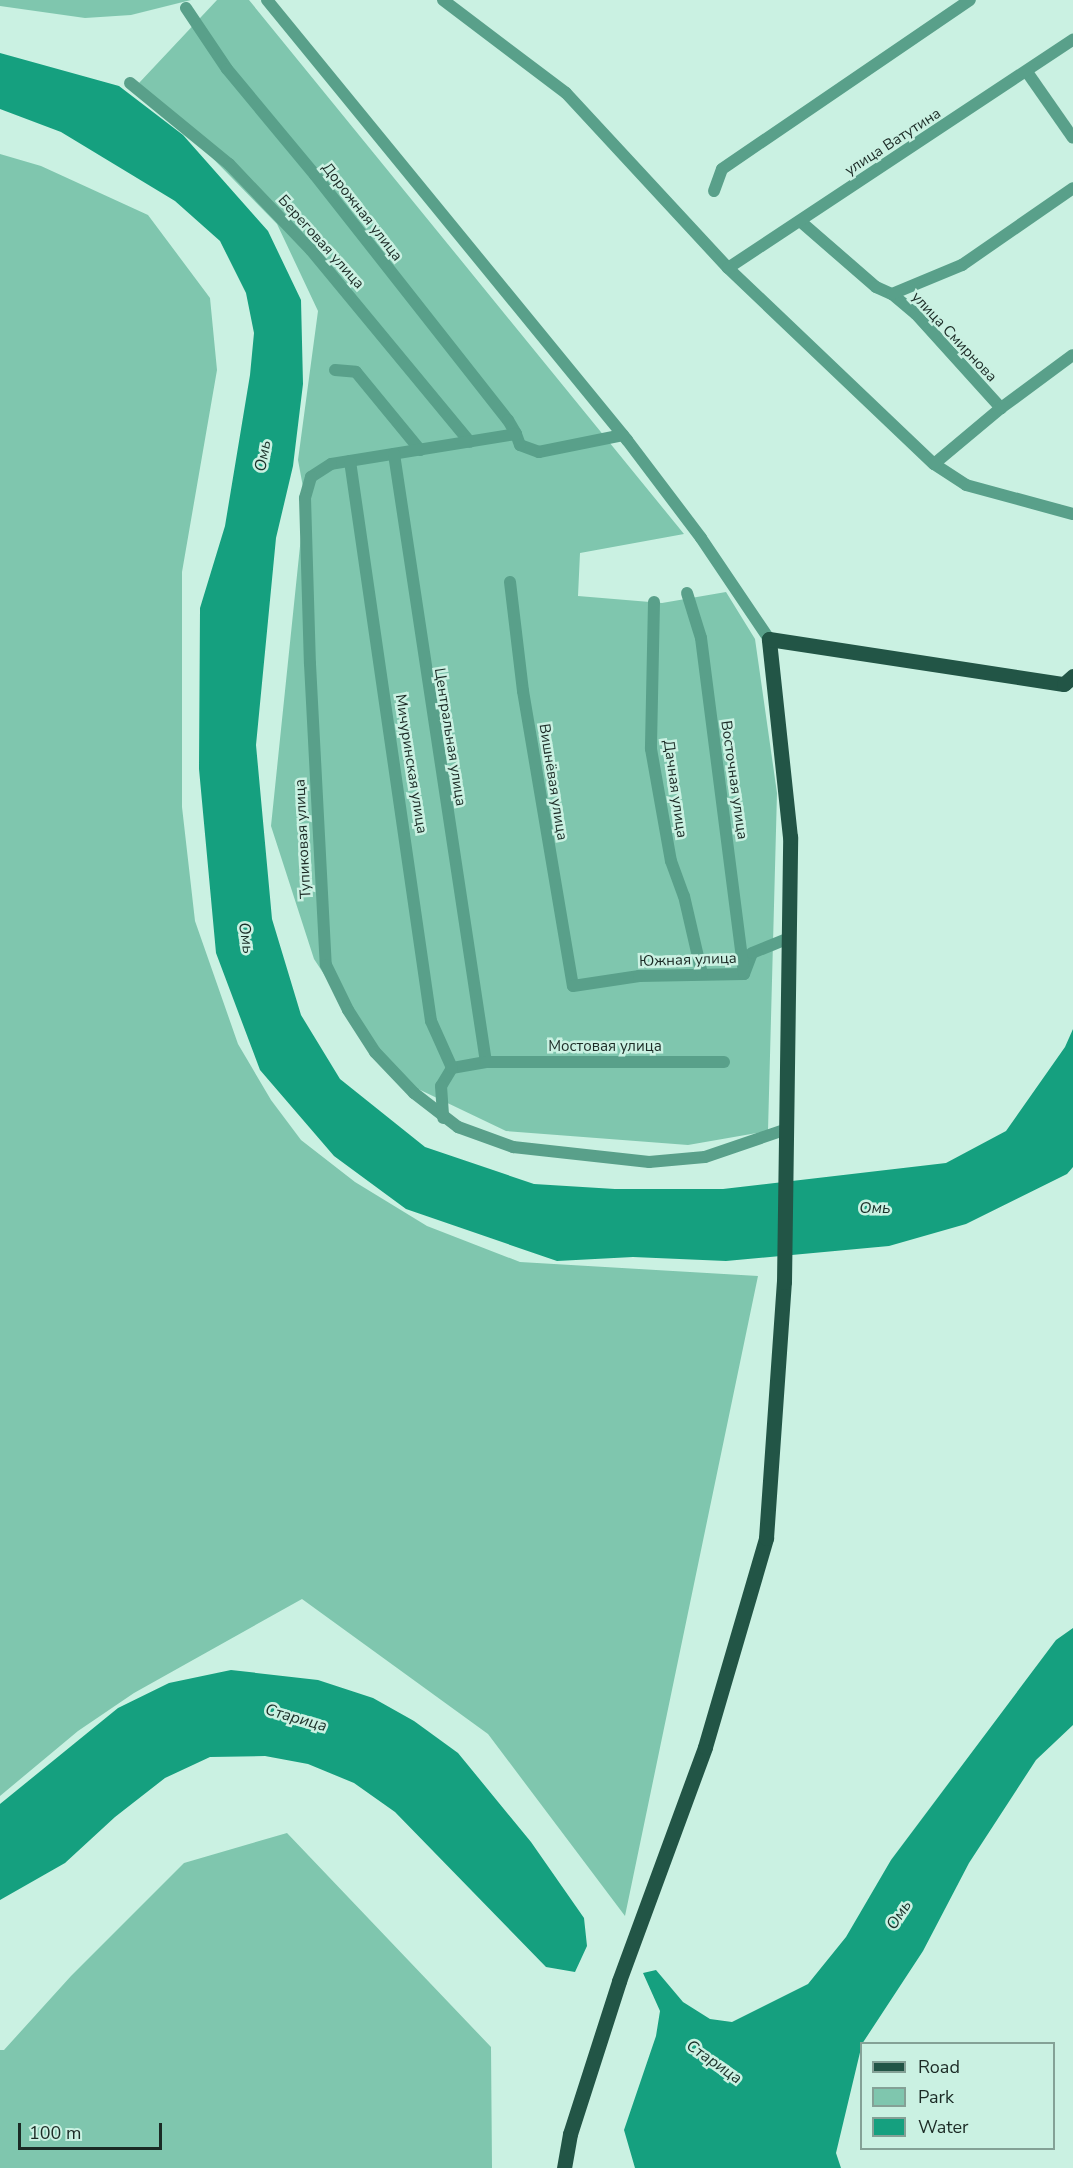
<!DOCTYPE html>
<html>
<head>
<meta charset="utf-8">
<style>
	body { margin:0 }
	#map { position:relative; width:1073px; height:2168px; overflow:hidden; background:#caf1e2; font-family:"Nunito Sans",sans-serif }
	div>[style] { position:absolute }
	.green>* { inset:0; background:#7fc6ae }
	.water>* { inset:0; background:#15a07f }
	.minor>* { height:12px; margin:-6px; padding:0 6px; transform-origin:6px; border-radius:6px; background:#59a08a }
	.major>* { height:15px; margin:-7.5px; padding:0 7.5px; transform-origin:7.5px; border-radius:7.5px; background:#225546 }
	span { translate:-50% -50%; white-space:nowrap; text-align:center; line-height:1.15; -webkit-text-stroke:5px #caf1e2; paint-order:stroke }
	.street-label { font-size:15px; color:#1b2a25 }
	.water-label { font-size:16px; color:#1b3029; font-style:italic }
	.legend { position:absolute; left:860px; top:2042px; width:195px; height:108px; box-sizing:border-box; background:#caf1e2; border:2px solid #84a196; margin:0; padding:8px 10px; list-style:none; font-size:18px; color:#1b2a25 }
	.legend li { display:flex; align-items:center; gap:12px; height:30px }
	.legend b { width:30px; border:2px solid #84a196 }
	.scale { position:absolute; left:18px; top:2123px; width:144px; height:27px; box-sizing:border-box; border:3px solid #1b2a25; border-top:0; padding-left:8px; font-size:18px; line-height:21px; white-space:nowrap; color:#1b2a25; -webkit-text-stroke:4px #caf1e2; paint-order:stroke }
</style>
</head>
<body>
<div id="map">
	<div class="green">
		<div style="clip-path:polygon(0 0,191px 0,131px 15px,85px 18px,0 6px)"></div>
		<div style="clip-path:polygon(217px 0,249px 0,684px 534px,580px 553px,578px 596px,662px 603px,726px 592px,755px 639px,777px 793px,768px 1131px,688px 1145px,506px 1131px,391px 1076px,314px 959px,271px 826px,305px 498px,298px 460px,318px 311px,277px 224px,139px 83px)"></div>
		<div style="clip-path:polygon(0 154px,41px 166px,148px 215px,210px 298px,217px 370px,182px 572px,182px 807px,195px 921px,238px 1044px,271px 1100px,301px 1140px,355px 1182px,427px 1226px,520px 1262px,758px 1276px,625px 1916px,488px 1734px,302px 1599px,134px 1693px,78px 1731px,0 1796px)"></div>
		<div style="clip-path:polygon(287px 1833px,491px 2047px,492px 2168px,0 2168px,0 2050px,4px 2050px,71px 1976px,184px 1863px)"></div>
	</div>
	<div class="water">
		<div style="clip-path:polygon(0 53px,119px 86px,183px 135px,268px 231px,301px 300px,303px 384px,293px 466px,276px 538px,256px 745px,272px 919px,301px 1015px,340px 1079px,425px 1147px,534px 1184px,615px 1189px,723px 1189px,946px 1163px,1006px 1131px,1065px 1047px,1073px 1029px,1073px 1167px,1067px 1174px,966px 1224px,889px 1246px,726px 1261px,633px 1257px,557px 1261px,406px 1209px,334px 1156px,260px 1070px,216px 953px,199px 769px,200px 608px,225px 526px,250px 375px,254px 333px,246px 293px,220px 241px,175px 201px,61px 132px,0 109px)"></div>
		<div style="clip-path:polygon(1073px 1628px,1073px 1725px,1036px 1760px,969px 1863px,923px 1951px,862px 2044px,836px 2153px,841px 2168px,635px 2168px,624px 2130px,656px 2036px,660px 2011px,643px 1973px,656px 1970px,683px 2002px,710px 2019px,732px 2022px,808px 1984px,846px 1937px,891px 1860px,1056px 1640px)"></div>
		<div style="clip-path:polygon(231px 1670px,318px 1680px,373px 1698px,414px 1721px,458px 1753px,531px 1842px,584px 1918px,587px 1946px,575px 1972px,546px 1967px,395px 1812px,354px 1783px,308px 1764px,265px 1756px,210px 1757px,165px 1778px,115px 1817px,65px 1863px,0 1900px,0 1804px,118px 1708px,169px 1683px)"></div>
	</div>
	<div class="minor">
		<div style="left:267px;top:0;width:569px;rotate:50.71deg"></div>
		<div style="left:627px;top:440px;width:123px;rotate:52.9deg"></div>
		<div style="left:701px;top:538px;width:122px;rotate:56deg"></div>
		<div style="left:443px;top:0;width:154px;rotate:37.1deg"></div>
		<div style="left:566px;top:93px;width:238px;rotate:47.2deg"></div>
		<div style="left:728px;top:268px;width:284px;rotate:43.6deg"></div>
		<div style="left:934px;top:464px;width:38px;rotate:33deg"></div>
		<div style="left:966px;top:485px;width:111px;rotate:15.2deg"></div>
		<div style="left:186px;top:8px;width:73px;rotate:56.1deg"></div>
		<div style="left:227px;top:69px;width:138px;rotate:50.3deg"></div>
		<div style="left:315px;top:175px;width:312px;rotate:51.8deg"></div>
		<div style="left:508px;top:420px;width:16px;rotate:60deg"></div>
		<div style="left:1027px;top:72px;width:80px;rotate:55.1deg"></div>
		<div style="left:130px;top:83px;width:128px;rotate:39.3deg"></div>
		<div style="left:229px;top:164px;width:119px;rotate:46.4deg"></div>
		<div style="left:311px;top:250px;width:249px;rotate:50.4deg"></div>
		<div style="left:714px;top:191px;width:23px;rotate:-70deg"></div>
		<div style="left:722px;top:169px;width:300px;rotate:-34.3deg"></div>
		<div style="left:800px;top:221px;width:101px;rotate:41deg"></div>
		<div style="left:876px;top:287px;width:17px;rotate:24deg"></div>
		<div style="left:892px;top:294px;width:31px;rotate:40deg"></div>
		<div style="left:916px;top:314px;width:127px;rotate:47.9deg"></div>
		<div style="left:728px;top:268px;width:414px;rotate:-33.5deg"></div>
		<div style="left:892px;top:294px;width:76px;rotate:-22.5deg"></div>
		<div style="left:962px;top:265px;width:135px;rotate:-34.7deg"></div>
		<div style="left:335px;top:370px;width:21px;rotate:5deg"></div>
		<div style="left:356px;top:372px;width:101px;rotate:50.6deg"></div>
		<div style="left:623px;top:435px;width:86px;rotate:168.6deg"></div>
		<div style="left:539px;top:452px;width:20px;rotate:-160deg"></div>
		<div style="left:520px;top:445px;width:12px;rotate:-110deg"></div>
		<div style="left:516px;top:434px;width:187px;rotate:170.8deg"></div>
		<div style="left:331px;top:464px;width:24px;rotate:147deg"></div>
		<div style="left:311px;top:477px;width:22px;rotate:106deg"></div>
		<div style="left:305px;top:498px;width:166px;rotate:88.3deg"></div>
		<div style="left:310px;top:664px;width:301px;rotate:87deg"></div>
		<div style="left:326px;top:965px;width:50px;rotate:63.9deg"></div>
		<div style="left:348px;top:1010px;width:50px;rotate:57.3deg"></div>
		<div style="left:375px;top:1052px;width:57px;rotate:46.4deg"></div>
		<div style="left:414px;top:1093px;width:56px;rotate:37.7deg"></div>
		<div style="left:458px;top:1127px;width:59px;rotate:20deg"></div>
		<div style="left:513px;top:1147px;width:137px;rotate:6.3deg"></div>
		<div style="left:649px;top:1162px;width:56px;rotate:-5.1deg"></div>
		<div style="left:705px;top:1157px;width:87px;rotate:-18.9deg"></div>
		<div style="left:394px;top:454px;width:615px;rotate:81.4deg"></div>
		<div style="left:486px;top:1062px;width:35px;rotate:170deg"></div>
		<div style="left:452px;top:1068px;width:21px;rotate:121deg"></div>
		<div style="left:441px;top:1086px;width:32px;rotate:86deg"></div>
		<div style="left:350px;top:461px;width:566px;rotate:81.77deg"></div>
		<div style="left:431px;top:1021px;width:51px;rotate:65.9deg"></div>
		<div style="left:934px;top:464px;width:87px;rotate:-39.9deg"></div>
		<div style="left:1001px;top:408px;width:89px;rotate:-36.4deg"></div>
		<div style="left:510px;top:582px;width:110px;rotate:83.2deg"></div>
		<div style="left:523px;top:691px;width:299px;rotate:80.4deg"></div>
		<div style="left:573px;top:986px;width:67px;rotate:-8.6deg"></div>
		<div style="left:639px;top:976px;width:105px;rotate:-1.1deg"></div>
		<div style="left:744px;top:974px;width:22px;rotate:-69deg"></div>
		<div style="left:752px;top:953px;width:40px;rotate:-22deg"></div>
		<div style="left:687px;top:593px;width:47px;rotate:72.7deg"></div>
		<div style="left:701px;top:638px;width:337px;rotate:82.7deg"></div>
		<div style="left:654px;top:602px;width:147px;rotate:91.2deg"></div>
		<div style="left:651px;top:749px;width:114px;rotate:79.9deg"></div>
		<div style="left:671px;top:861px;width:37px;rotate:70deg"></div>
		<div style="left:684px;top:896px;width:80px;rotate:77deg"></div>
		<div style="left:486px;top:1062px;width:238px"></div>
	</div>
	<div class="major">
		<div style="left:564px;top:2168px;width:35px;rotate:-80deg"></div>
		<div style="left:570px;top:2134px;width:161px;rotate:-72.2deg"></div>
		<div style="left:619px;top:1981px;width:249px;rotate:-69.8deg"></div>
		<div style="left:705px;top:1747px;width:218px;rotate:-73.7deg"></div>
		<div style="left:766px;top:1538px;width:257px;rotate:-86deg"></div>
		<div style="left:784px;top:1282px;width:445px;rotate:-89.2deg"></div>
		<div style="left:790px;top:837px;width:199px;rotate:-96.1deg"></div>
		<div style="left:769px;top:639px;width:298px;rotate:8.7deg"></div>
		<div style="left:1064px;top:684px;width:12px;rotate:-42deg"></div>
	</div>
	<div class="street-label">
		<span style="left:893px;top:142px;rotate:-33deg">улица Ватутина</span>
		<span style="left:362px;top:212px;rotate:52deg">Дорожная улица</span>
		<span style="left:321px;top:242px;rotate:48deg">Береговая улица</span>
		<span style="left:954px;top:337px;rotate:47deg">улица Смирнова</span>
		<span style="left:450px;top:737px;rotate:81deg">Центральная улица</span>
		<span style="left:411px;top:764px;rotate:81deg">Мичуринская улица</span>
		<span style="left:734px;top:780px;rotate:82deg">Восточная улица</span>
		<span style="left:553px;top:782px;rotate:81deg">Вишнёвая улица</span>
		<span style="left:675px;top:789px;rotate:82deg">Дачная улица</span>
		<span style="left:303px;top:839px;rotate:-93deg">Тупиковая улица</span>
		<span style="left:688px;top:960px;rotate:-2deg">Южная улица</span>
		<span style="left:605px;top:1047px">Мостовая улица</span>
	</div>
	<div class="water-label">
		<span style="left:263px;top:456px;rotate:-80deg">Омь</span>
		<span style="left:246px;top:938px;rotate:81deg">Омь</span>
		<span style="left:875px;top:1208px">Омь</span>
		<span style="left:296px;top:1718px;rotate:16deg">Старица</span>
		<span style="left:899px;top:1915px;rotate:-57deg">Омь</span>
		<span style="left:714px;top:2062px;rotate:35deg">Старица</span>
	</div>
	<ul class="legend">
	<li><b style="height:8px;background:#225546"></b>Road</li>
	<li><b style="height:16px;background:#7fc6ae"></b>Park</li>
	<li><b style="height:16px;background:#15a07f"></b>Water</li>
	</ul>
	<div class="scale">100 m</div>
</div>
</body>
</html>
